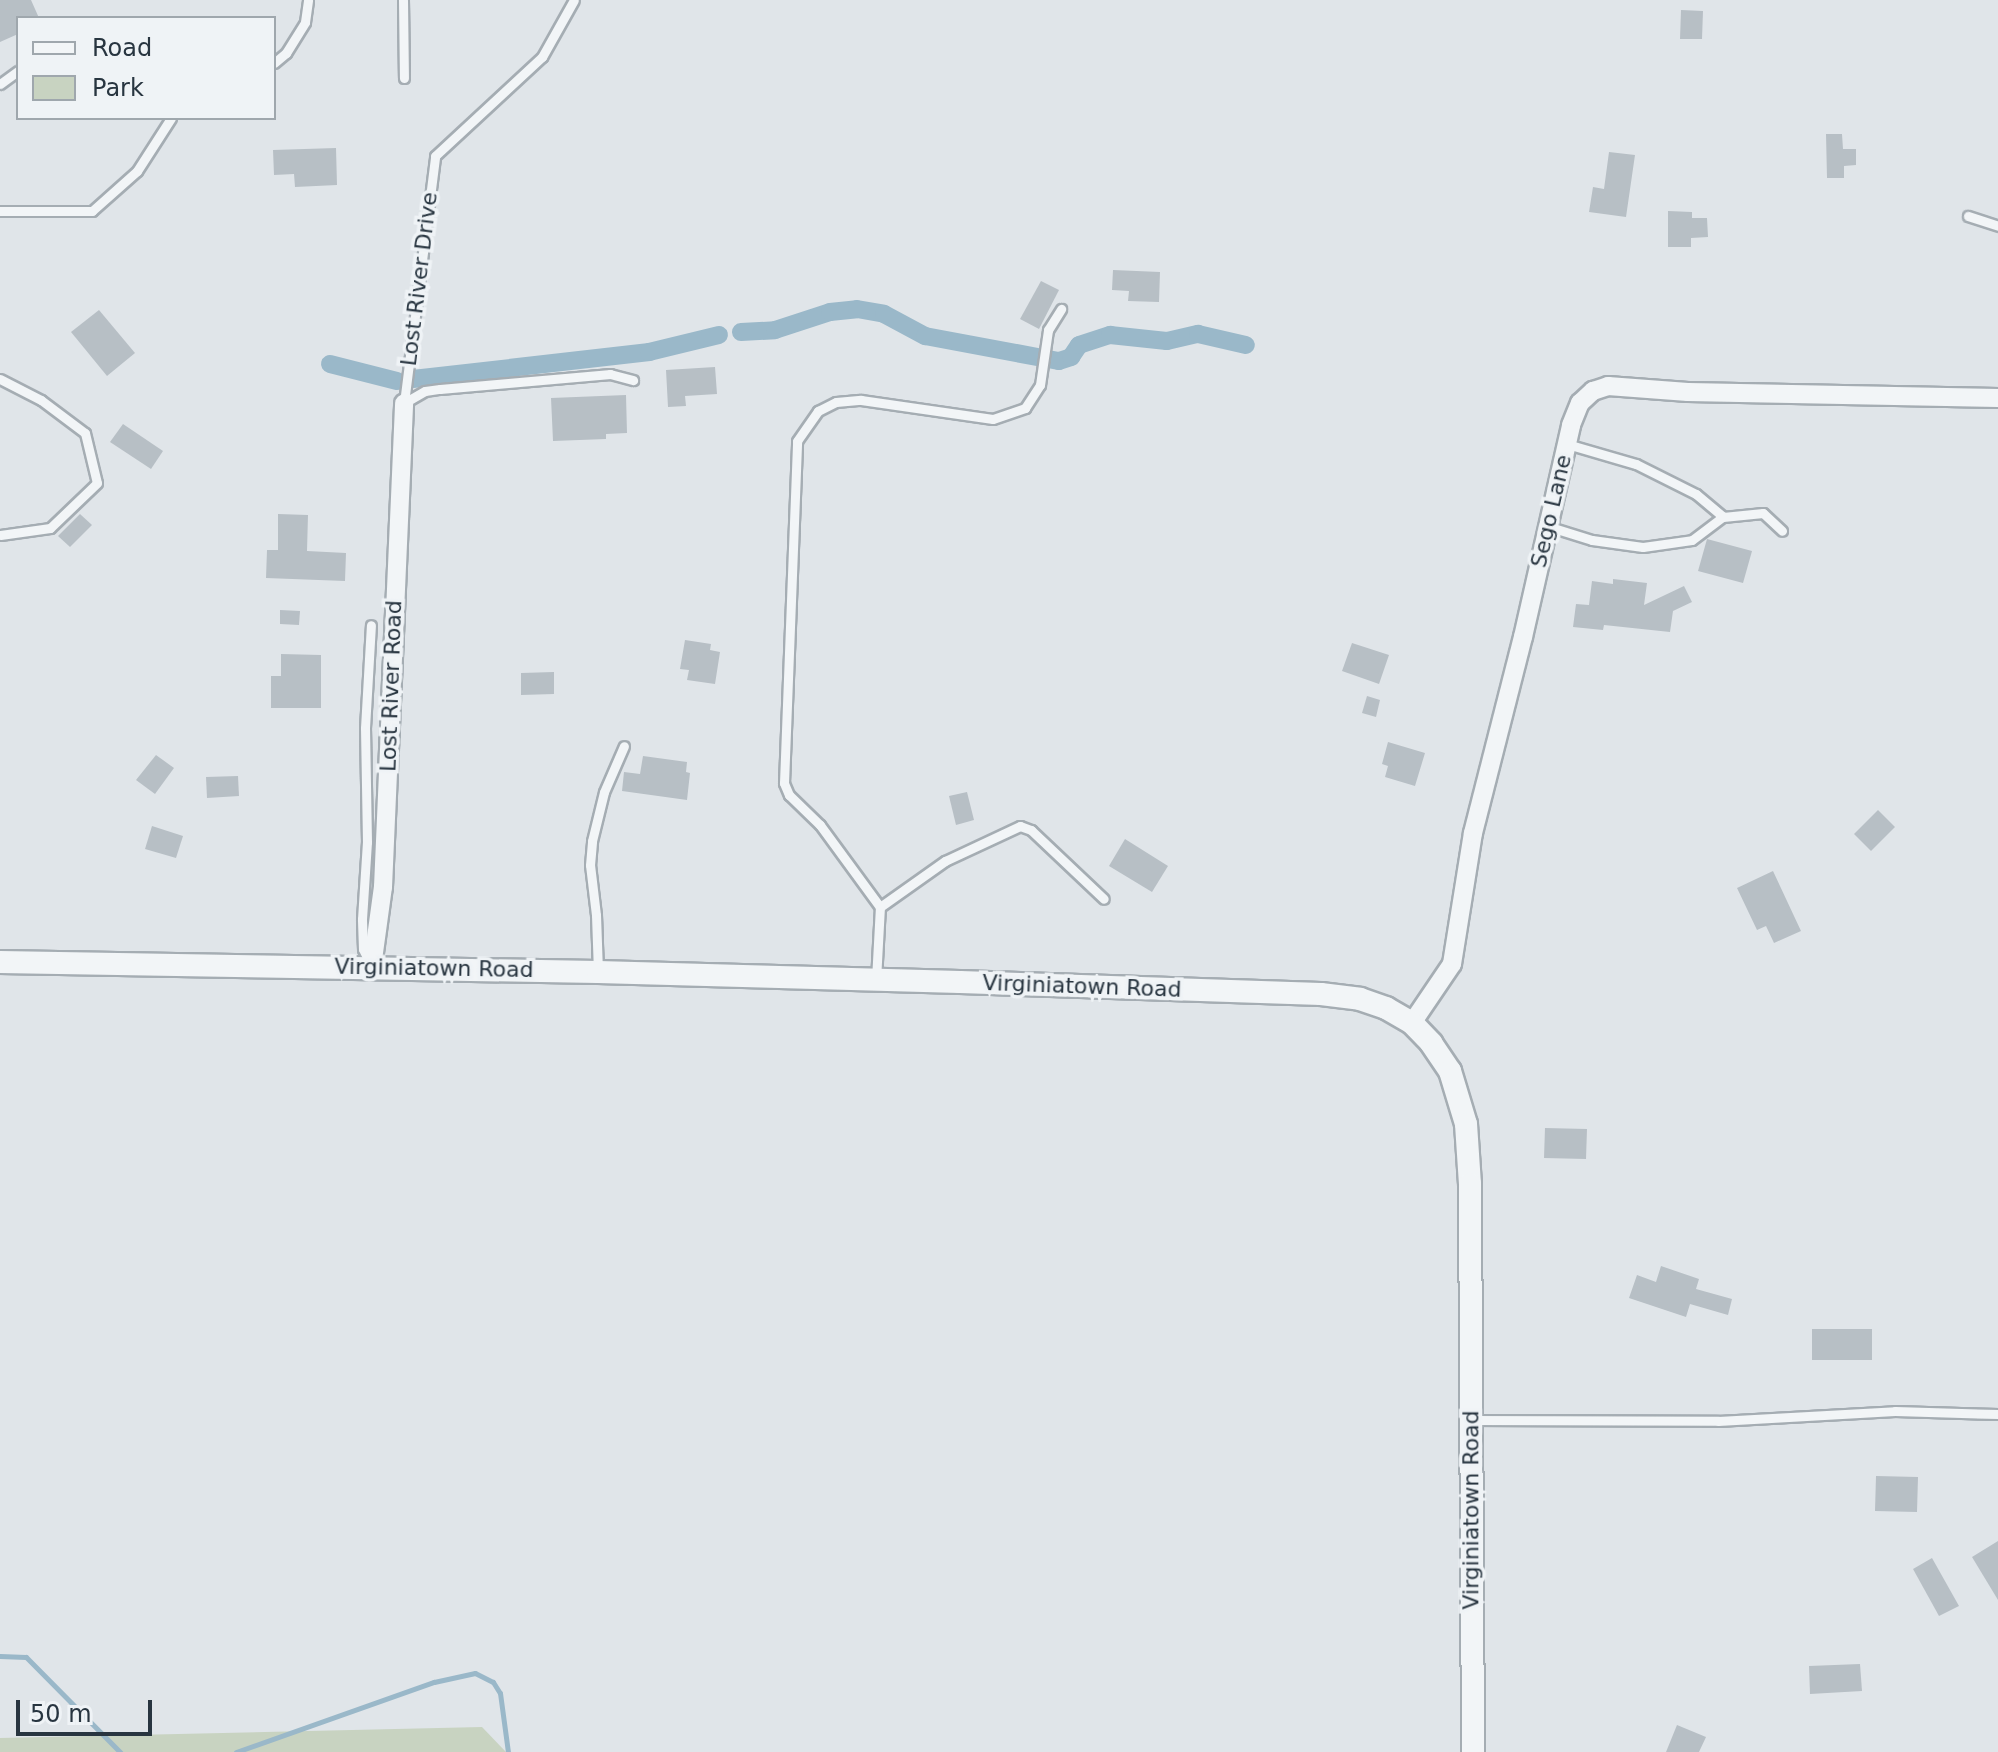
<!DOCTYPE html>
<html>
<head>
<meta charset="utf-8">
<style>
	body { margin:0 }
	#map { position:relative; width:1998px; height:1752px; overflow:hidden; background:#e0e5e9; font-family:"DejaVu Sans",sans-serif }
	div>[style] { position:absolute }
	.green>* { inset:0; background:#c8d3c1 }
	.stream>* { height:5px; margin:-2.5px; padding:0 2.5px; transform-origin:2.5px; border-radius:2.5px; background:#9ab8c9 }
	.canal>* { height:18px; margin:-9px; padding:0 9px; transform-origin:9px; border-radius:9px; background:#9ab8c9 }
	.building>* { inset:0; background:#b7bfc5 }
	.roads { filter:drop-shadow(2px 0 #a5adb3) drop-shadow(-2px 0 #a5adb3) drop-shadow(0 2px #a5adb3) drop-shadow(0 -2px #a5adb3) }
	.service>* { height:9px; margin:-4.5px; padding:0 4.5px; transform-origin:4.5px; border-radius:4.5px; background:#f2f5f7 }
	.minor>* { height:18px; margin:-9px; padding:0 9px; transform-origin:9px; border-radius:9px; background:#f2f5f7 }
	.tertiary>* { height:22px; margin:-11px; padding:0 11px; transform-origin:11px; border-radius:11px; background:#f2f5f7 }
	span { translate:-50% -50%; white-space:nowrap; text-align:center; line-height:1.15; -webkit-text-stroke:7px #eff3f6; paint-order:stroke }
	.street-label { font-size:22px; color:#283540 }
	.legend { position:absolute; left:16px; top:16px; width:260px; height:104px; box-sizing:border-box; background:#eff3f6; border:2px solid #9fa7ad; margin:0; padding:10px 14px; list-style:none; font-size:24px; color:#283540 }
	.legend li { display:flex; align-items:center; gap:16px; height:40px }
	.legend b { width:40px; border:2px solid #9fa7ad }
	.scale { position:absolute; left:16px; top:1700px; width:136px; height:36px; box-sizing:border-box; border:4px solid #283540; border-top:0; padding-left:10px; font-size:24px; line-height:28px; white-space:nowrap; color:#283540; -webkit-text-stroke:6px #eff3f6; paint-order:stroke }
</style>
</head>
<body>
<div id="map">
	<div class="green">
		<div style="clip-path:polygon(482px 1727px,506px 1752px,0 1752px,0 1738px)"></div>
	</div>
	<div class="stream">
		<div style="left:0;top:1656px;width:26px;rotate:2deg"></div>
		<div style="left:26px;top:1657px;width:134px;rotate:45.3deg"></div>
		<div style="left:236px;top:1752px;width:210px;rotate:-19.5deg"></div>
		<div style="left:434px;top:1682px;width:42px;rotate:-12.4deg"></div>
		<div style="left:475px;top:1673px;width:20px;rotate:27deg"></div>
		<div style="left:493px;top:1682px;width:13px;rotate:58deg"></div>
		<div style="left:500px;top:1693px;width:60px;rotate:82.3deg"></div>
	</div>
	<div class="canal">
		<div style="left:741px;top:332px;width:34px;rotate:-3deg"></div>
		<div style="left:775px;top:330px;width:58px;rotate:-18.1deg"></div>
		<div style="left:830px;top:312px;width:27px;rotate:-6deg"></div>
		<div style="left:857px;top:309px;width:27px;rotate:10deg"></div>
		<div style="left:884px;top:314px;width:47px;rotate:28.2deg"></div>
		<div style="left:925px;top:336px;width:136px;rotate:10.6deg"></div>
		<div style="left:1059px;top:361px;width:13px;rotate:-18deg"></div>
		<div style="left:1071px;top:357px;width:14px;rotate:-56deg"></div>
		<div style="left:1079px;top:345px;width:33px;rotate:-18deg"></div>
		<div style="left:1110px;top:335px;width:57px;rotate:6deg"></div>
		<div style="left:1167px;top:341px;width:32px;rotate:-13deg"></div>
		<div style="left:1198px;top:334px;width:49px;rotate:12.9deg"></div>
		<div style="left:330px;top:364px;width:69px;rotate:14.2deg"></div>
		<div style="left:413px;top:379px;width:238px;rotate:-6.5deg"></div>
		<div style="left:649px;top:352px;width:72px;rotate:-13.7deg"></div>
	</div>
	<div class="building">
		<div style="clip-path:polygon(0 0,31px 0,39px 18px,18px 18px,18px 34px,0 42px)"></div>
		<div style="clip-path:polygon(1681px 10px,1703px 11px,1702px 39px,1680px 39px)"></div>
		<div style="clip-path:polygon(1826px 134px,1842px 134px,1843px 149px,1856px 149px,1856px 165px,1844px 166px,1844px 178px,1827px 178px)"></div>
		<div style="clip-path:polygon(336px 148px,337px 185px,295px 187px,294px 174px,274px 175px,273px 150px)"></div>
		<div style="clip-path:polygon(1609px 152px,1635px 155px,1626px 217px,1589px 212px,1593px 187px,1604px 189px)"></div>
		<div style="clip-path:polygon(1668px 211px,1692px 212px,1692px 218px,1707px 218px,1708px 237px,1691px 238px,1691px 247px,1668px 247px)"></div>
		<div style="clip-path:polygon(1113px 270px,1160px 272px,1159px 302px,1128px 301px,1129px 291px,1112px 290px)"></div>
		<div style="clip-path:polygon(1041px 281px,1059px 290px,1039px 329px,1020px 319px)"></div>
		<div style="clip-path:polygon(99px 310px,135px 353px,107px 376px,71px 332px)"></div>
		<div style="clip-path:polygon(715px 367px,717px 394px,685px 396px,686px 406px,668px 407px,666px 370px)"></div>
		<div style="clip-path:polygon(626px 395px,627px 433px,606px 434px,606px 439px,553px 441px,551px 398px)"></div>
		<div style="clip-path:polygon(123px 424px,163px 451px,151px 469px,110px 442px)"></div>
		<div style="clip-path:polygon(80px 514px,92px 525px,70px 547px,58px 536px)"></div>
		<div style="clip-path:polygon(278px 514px,308px 515px,307px 551px,346px 553px,345px 581px,266px 578px,267px 550px,278px 550px)"></div>
		<div style="clip-path:polygon(1707px 539px,1752px 551px,1743px 583px,1698px 571px)"></div>
		<div style="clip-path:polygon(1613px 579px,1647px 583px,1644px 605px,1684px 586px,1692px 602px,1673px 611px,1670px 632px,1604px 625px,1603px 630px,1573px 627px,1576px 604px,1589px 605px,1592px 581px,1613px 584px)"></div>
		<div style="clip-path:polygon(280px 610px,300px 611px,299px 625px,280px 624px)"></div>
		<div style="clip-path:polygon(685px 640px,711px 644px,710px 650px,720px 652px,715px 684px,687px 680px,689px 670px,680px 669px)"></div>
		<div style="clip-path:polygon(1352px 643px,1389px 655px,1379px 684px,1342px 671px)"></div>
		<div style="clip-path:polygon(281px 654px,321px 655px,321px 708px,271px 708px,271px 676px,281px 676px)"></div>
		<div style="clip-path:polygon(554px 672px,554px 694px,521px 695px,521px 673px)"></div>
		<div style="clip-path:polygon(1367px 696px,1380px 700px,1376px 717px,1362px 713px)"></div>
		<div style="clip-path:polygon(1388px 742px,1425px 753px,1415px 786px,1385px 777px,1388px 766px,1382px 764px)"></div>
		<div style="clip-path:polygon(156px 755px,174px 768px,155px 794px,136px 780px)"></div>
		<div style="clip-path:polygon(643px 756px,687px 762px,686px 772px,690px 773px,687px 800px,622px 791px,624px 772px,640px 774px)"></div>
		<div style="clip-path:polygon(238px 776px,239px 796px,207px 798px,206px 777px)"></div>
		<div style="clip-path:polygon(967px 792px,974px 820px,956px 825px,949px 796px)"></div>
		<div style="clip-path:polygon(1878px 810px,1895px 827px,1871px 851px,1854px 834px)"></div>
		<div style="clip-path:polygon(152px 826px,183px 836px,176px 858px,145px 849px)"></div>
		<div style="clip-path:polygon(1125px 839px,1168px 866px,1152px 892px,1109px 866px)"></div>
		<div style="clip-path:polygon(1773px 871px,1801px 931px,1774px 943px,1766px 926px,1757px 930px,1737px 888px)"></div>
		<div style="clip-path:polygon(1545px 1128px,1587px 1129px,1586px 1159px,1544px 1158px)"></div>
		<div style="clip-path:polygon(1661px 1266px,1699px 1279px,1696px 1289px,1732px 1299px,1728px 1315px,1690px 1304px,1686px 1317px,1629px 1298px,1637px 1275px,1656px 1282px)"></div>
		<div style="clip-path:polygon(1812px 1329px,1872px 1329px,1872px 1360px,1812px 1360px)"></div>
		<div style="clip-path:polygon(1876px 1476px,1918px 1477px,1917px 1512px,1875px 1511px)"></div>
		<div style="clip-path:polygon(1998px 1541px,1998px 1600px,1972px 1557px)"></div>
		<div style="clip-path:polygon(1932px 1558px,1959px 1606px,1939px 1616px,1913px 1569px)"></div>
		<div style="clip-path:polygon(1860px 1664px,1862px 1691px,1810px 1694px,1809px 1666px)"></div>
		<div style="clip-path:polygon(1677px 1725px,1706px 1737px,1699px 1752px,1666px 1752px)"></div>
	</div>
	<div class="roads">
		<div class="service">
			<div style="left:403px;top:0;width:78px;rotate:89.3deg"></div>
			<div style="left:274px;top:63px;width:16px;rotate:-40deg"></div>
			<div style="left:286px;top:53px;width:36px;rotate:-58deg"></div>
			<div style="left:305px;top:22px;width:22px;rotate:-82deg"></div>
			<div style="left:0;top:84px;width:22px;rotate:-36deg"></div>
			<div style="left:0;top:211px;width:92px"></div>
			<div style="left:92px;top:211px;width:60px;rotate:-41.6deg"></div>
			<div style="left:137px;top:171px;width:63px;rotate:-57.3deg"></div>
			<div style="left:1968px;top:216px;width:32px;rotate:18deg"></div>
			<div style="left:0;top:379px;width:46px;rotate:27.1deg"></div>
			<div style="left:41px;top:400px;width:55px;rotate:36.9deg"></div>
			<div style="left:85px;top:433px;width:51px;rotate:76.5deg"></div>
			<div style="left:97px;top:483px;width:65px;rotate:136.2deg"></div>
			<div style="left:50px;top:528px;width:50px;rotate:172deg"></div>
			<div style="left:404px;top:403px;width:249px;rotate:-82.8deg"></div>
			<div style="left:435px;top:156px;width:146px;rotate:-42.8deg"></div>
			<div style="left:542px;top:57px;width:65px;rotate:-60.7deg"></div>
			<div style="left:404px;top:403px;width:24px;rotate:-30deg"></div>
			<div style="left:425px;top:391px;width:15px;rotate:-8deg"></div>
			<div style="left:440px;top:389px;width:171px;rotate:-5deg"></div>
			<div style="left:610px;top:374px;width:24px;rotate:15deg"></div>
			<div style="left:1567px;top:444px;width:72px;rotate:16.2deg"></div>
			<div style="left:1636px;top:464px;width:67px;rotate:26.6deg"></div>
			<div style="left:1696px;top:494px;width:35px;rotate:40deg"></div>
			<div style="left:1723px;top:517px;width:40px;rotate:-5.7deg"></div>
			<div style="left:1763px;top:513px;width:26px;rotate:43deg"></div>
			<div style="left:1547px;top:526px;width:47px;rotate:17.3deg"></div>
			<div style="left:1592px;top:540px;width:51px;rotate:7.8deg"></div>
			<div style="left:1643px;top:547px;width:49px;rotate:-8.1deg"></div>
			<div style="left:1692px;top:540px;width:39px;rotate:-37deg"></div>
			<div style="left:880px;top:907px;width:80px;rotate:-35.3deg"></div>
			<div style="left:945px;top:861px;width:83px;rotate:-25deg"></div>
			<div style="left:1020px;top:826px;width:12px;rotate:20deg"></div>
			<div style="left:1031px;top:830px;width:100px;rotate:43.4deg"></div>
			<div style="left:369px;top:961px;width:13px;rotate:-117deg"></div>
			<div style="left:363px;top:949px;width:30px;rotate:-92deg"></div>
			<div style="left:362px;top:919px;width:77px;rotate:-86.3deg"></div>
			<div style="left:367px;top:842px;width:114px;rotate:-91deg"></div>
			<div style="left:365px;top:728px;width:103px;rotate:-86.7deg"></div>
			<div style="left:598px;top:972px;width:57px;rotate:-92deg"></div>
			<div style="left:596px;top:915px;width:50px;rotate:-96.8deg"></div>
			<div style="left:590px;top:865px;width:24px;rotate:-85deg"></div>
			<div style="left:592px;top:841px;width:50px;rotate:-76.2deg"></div>
			<div style="left:604px;top:792px;width:50px;rotate:-66.5deg"></div>
			<div style="left:876px;top:980px;width:73px;rotate:-86.9deg"></div>
			<div style="left:880px;top:907px;width:102px;rotate:-126.2deg"></div>
			<div style="left:820px;top:825px;width:43px;rotate:-135.9deg"></div>
			<div style="left:789px;top:795px;width:13px;rotate:-113deg"></div>
			<div style="left:784px;top:783px;width:342px;rotate:-87.8deg"></div>
			<div style="left:797px;top:441px;width:37px;rotate:-55deg"></div>
			<div style="left:818px;top:411px;width:20px;rotate:-27deg"></div>
			<div style="left:836px;top:402px;width:25px;rotate:-5deg"></div>
			<div style="left:861px;top:400px;width:133px;rotate:8.2deg"></div>
			<div style="left:993px;top:419px;width:34px;rotate:-19deg"></div>
			<div style="left:1025px;top:408px;width:27px;rotate:-57deg"></div>
			<div style="left:1040px;top:385px;width:56px;rotate:-81.7deg"></div>
			<div style="left:1048px;top:330px;width:25px;rotate:-58deg"></div>
			<div style="left:1471px;top:1420px;width:247px;rotate:0.2deg"></div>
			<div style="left:1718px;top:1421px;width:177px;rotate:-3.2deg"></div>
			<div style="left:1895px;top:1411px;width:103px;rotate:1.7deg"></div>
		</div>
		<div class="minor">
			<div style="left:372px;top:967px;width:81px;rotate:-82.2deg"></div>
			<div style="left:383px;top:887px;width:484px;rotate:-87.5deg"></div>
			<div style="left:1412px;top:1023px;width:71px;rotate:-55.9deg"></div>
			<div style="left:1452px;top:964px;width:133px;rotate:-80.9deg"></div>
			<div style="left:1473px;top:833px;width:202px;rotate:-75.7deg"></div>
			<div style="left:1523px;top:637px;width:217px;rotate:-77.2deg"></div>
			<div style="left:1571px;top:425px;width:24px;rotate:-68deg"></div>
			<div style="left:1580px;top:403px;width:18px;rotate:-43deg"></div>
			<div style="left:1593px;top:391px;width:16px;rotate:-18deg"></div>
			<div style="left:1608px;top:386px;width:80px;rotate:4.3deg"></div>
			<div style="left:1688px;top:392px;width:310px;rotate:1.1deg"></div>
		</div>
		<div class="tertiary">
			<div style="left:0;top:962px;width:598px;rotate:0.96deg"></div>
			<div style="left:598px;top:972px;width:362px;rotate:1.6deg"></div>
			<div style="left:960px;top:982px;width:361px;rotate:1.9deg"></div>
			<div style="left:1321px;top:994px;width:39px;rotate:7deg"></div>
			<div style="left:1360px;top:999px;width:28px;rotate:19deg"></div>
			<div style="left:1386px;top:1008px;width:30px;rotate:30deg"></div>
			<div style="left:1412px;top:1023px;width:28px;rotate:46deg"></div>
			<div style="left:1431px;top:1043px;width:34px;rotate:56deg"></div>
			<div style="left:1450px;top:1071px;width:55px;rotate:73.2deg"></div>
			<div style="left:1466px;top:1124px;width:60px;rotate:86.2deg"></div>
			<div style="left:1470px;top:1184px;width:568px;rotate:89.7deg"></div>
		</div>
	</div>
	<div class="street-label">
		<span style="left:419px;top:279px;rotate:-83deg">Lost River Drive</span>
		<span style="left:1551px;top:511px;rotate:-77deg">Sego Lane</span>
		<span style="left:391px;top:686px;rotate:-88deg">Lost River Road</span>
		<span style="left:434px;top:968px;rotate:1deg">Virginiatown Road</span>
		<span style="left:1082px;top:986px;rotate:2deg">Virginiatown Road</span>
		<span style="left:1471px;top:1510px;rotate:-90deg">Virginiatown Road</span>
	</div>
	<ul class="legend">
	<li><b style="height:10px;background:#f2f5f7"></b>Road</li>
	<li><b style="height:22px;background:#c8d3c1"></b>Park</li>
	</ul>
	<div class="scale">50 m</div>
</div>
</body>
</html>
